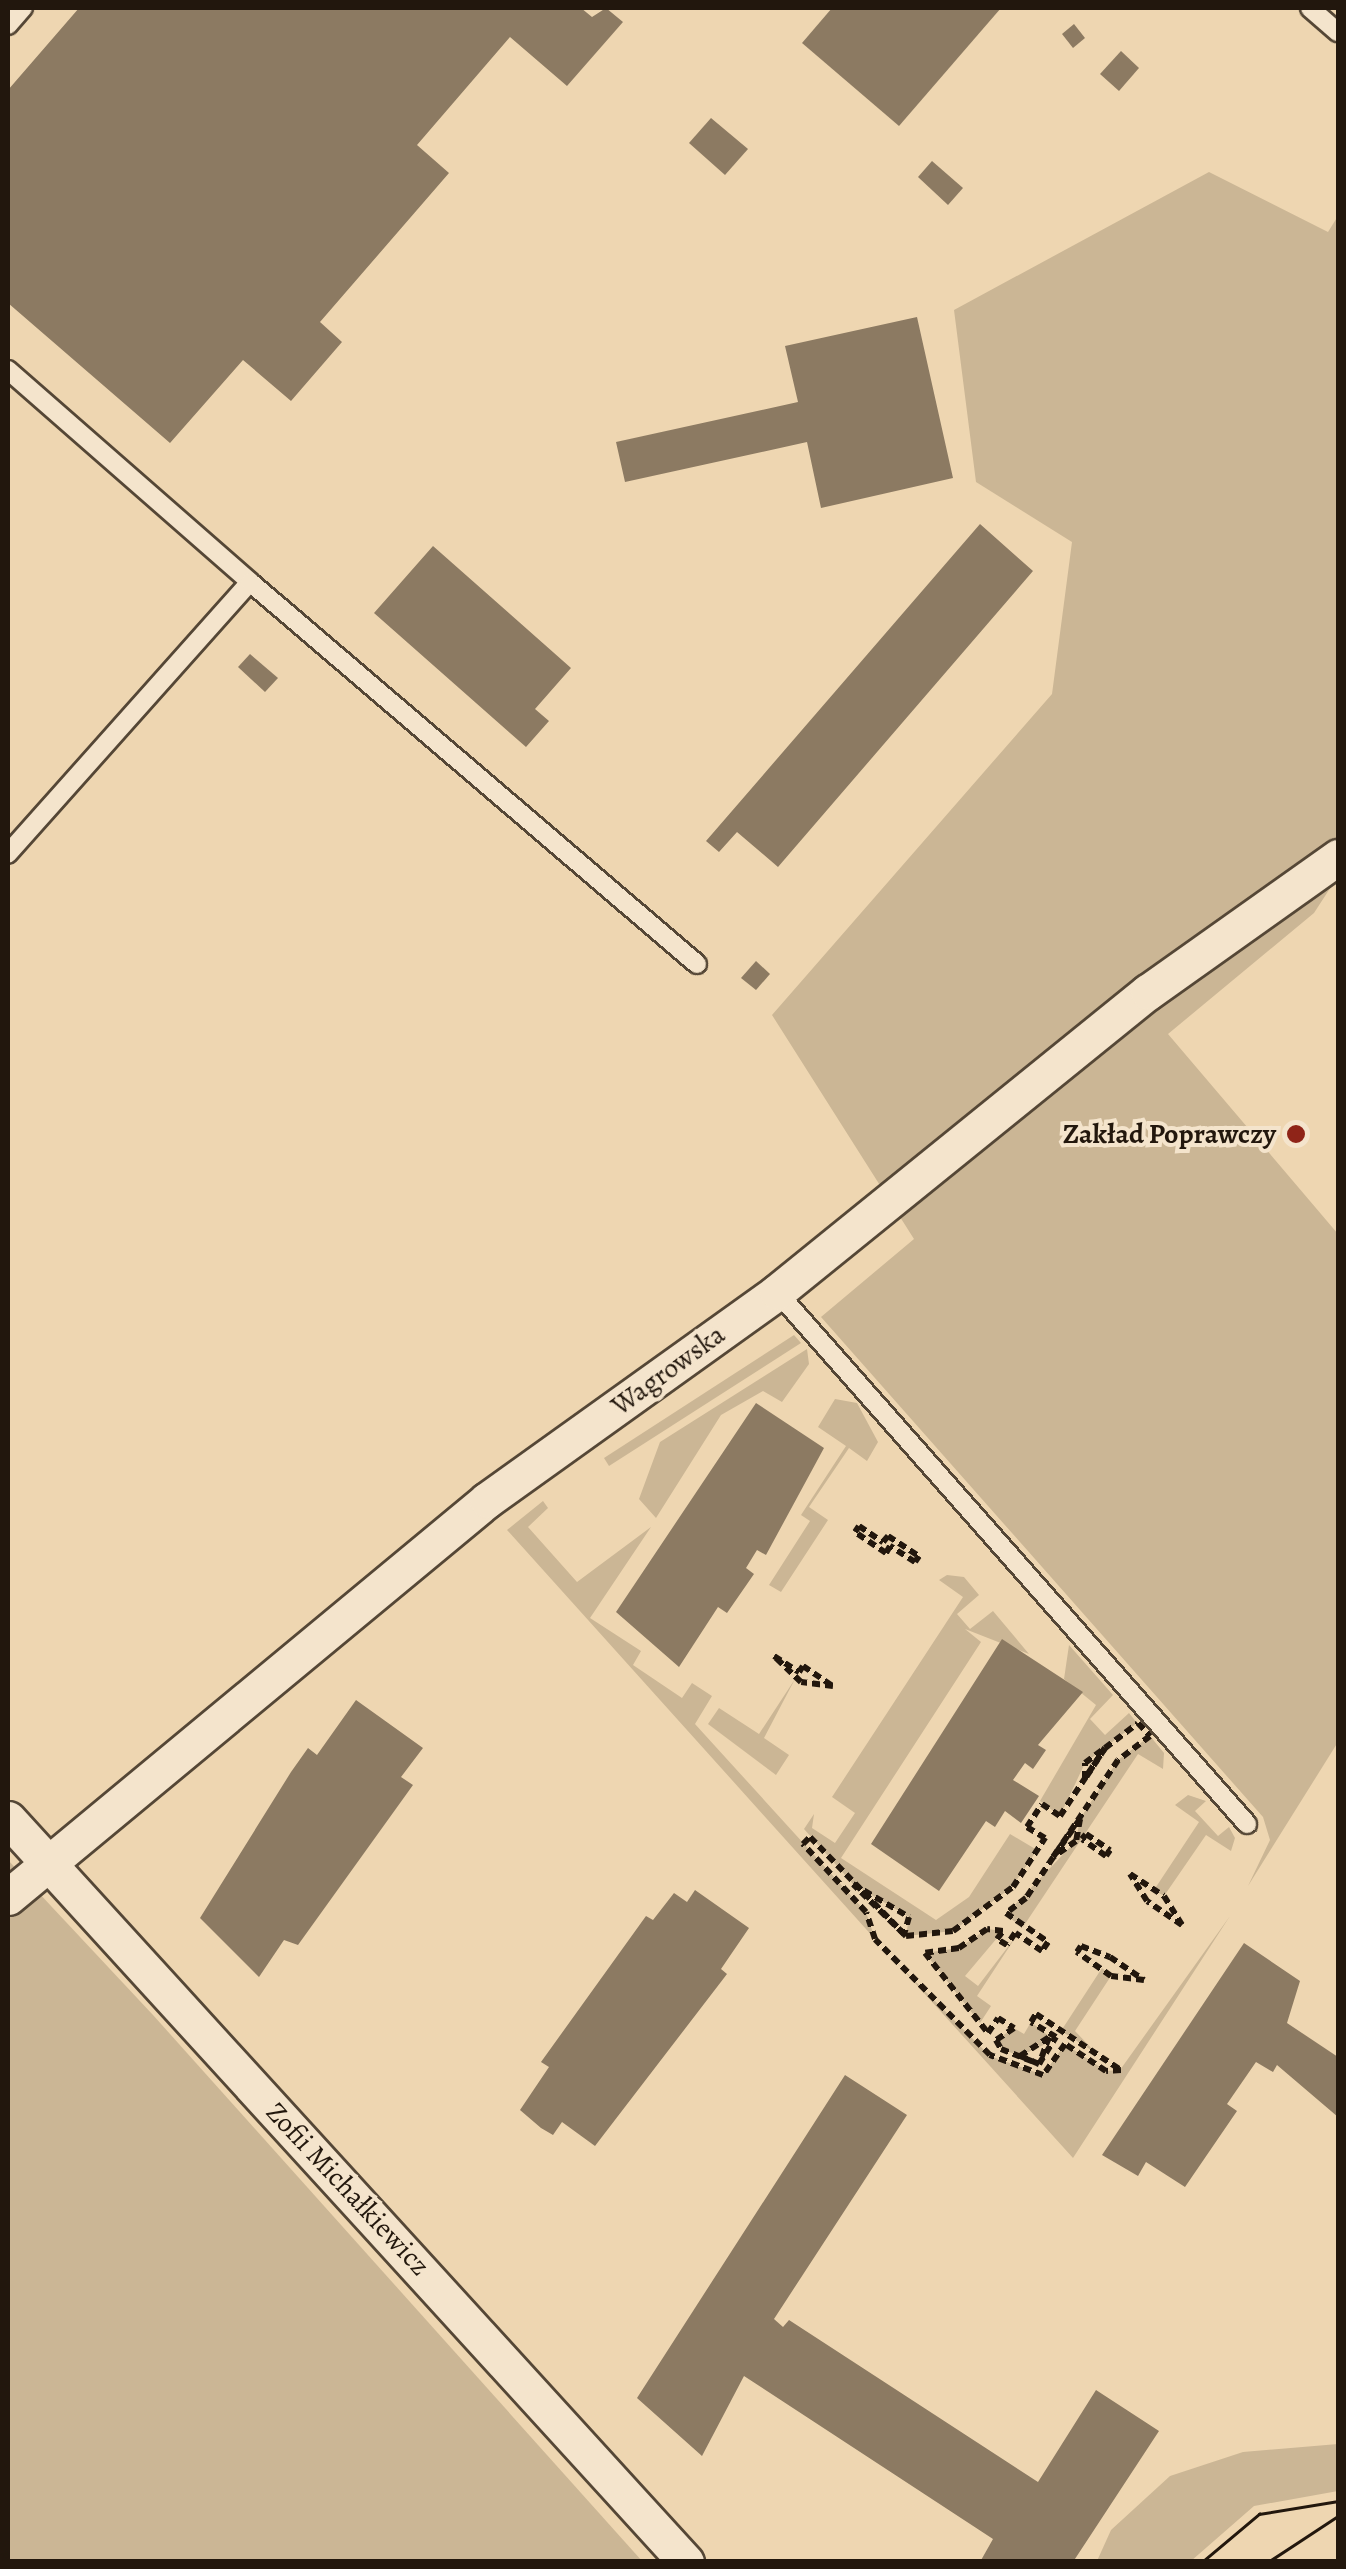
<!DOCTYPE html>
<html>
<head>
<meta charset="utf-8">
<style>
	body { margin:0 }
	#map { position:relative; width:1346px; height:2569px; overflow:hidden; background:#eed6b1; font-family:Alegreya,serif }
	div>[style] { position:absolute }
	.green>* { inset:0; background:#cbb695 }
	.building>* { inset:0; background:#8c7a62 }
	.path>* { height:6px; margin-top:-3px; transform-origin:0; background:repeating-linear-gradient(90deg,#22170d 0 8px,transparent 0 13px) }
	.roads { filter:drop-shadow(2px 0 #554736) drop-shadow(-2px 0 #554736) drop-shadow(0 2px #554736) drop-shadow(0 -2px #554736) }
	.service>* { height:18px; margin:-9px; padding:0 9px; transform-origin:9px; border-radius:9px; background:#f4e4cc }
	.minor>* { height:35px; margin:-17.5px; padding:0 17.5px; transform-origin:17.5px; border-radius:17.5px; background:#f4e4cc }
	.tram>* { height:2.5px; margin:-1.25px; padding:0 1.25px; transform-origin:1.25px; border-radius:1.25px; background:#22170d }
	.dots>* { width:28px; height:28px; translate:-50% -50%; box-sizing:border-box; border:5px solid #f4e4cc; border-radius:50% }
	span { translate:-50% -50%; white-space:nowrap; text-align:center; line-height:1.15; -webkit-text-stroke:8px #f4e4cc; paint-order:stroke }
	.poi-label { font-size:28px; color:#22170d; font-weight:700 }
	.right { translate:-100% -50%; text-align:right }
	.street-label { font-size:28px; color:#22170d }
	.frame { position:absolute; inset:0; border:10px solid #22170d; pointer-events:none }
</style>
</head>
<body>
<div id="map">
	<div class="green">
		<div style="clip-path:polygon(1209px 172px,1328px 232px,1338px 216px,1338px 876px,1314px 913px,1168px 1034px,1338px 1234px,1338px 1742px,1248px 1886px,1270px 1840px,1263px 1817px,821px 1317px,914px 1239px,772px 1015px,1052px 694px,1072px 542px,976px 482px,954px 310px)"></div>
		<div style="clip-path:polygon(794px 1335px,801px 1343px,609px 1466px,604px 1458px)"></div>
		<div style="clip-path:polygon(807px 1349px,809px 1364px,782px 1402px,763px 1391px,721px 1415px,656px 1518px,639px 1499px,660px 1442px)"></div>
		<div style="clip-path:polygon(835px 1399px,857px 1403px,878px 1442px,867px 1461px,849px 1448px,809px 1507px,828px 1520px,781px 1592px,769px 1585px,810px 1521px,801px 1515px,846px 1446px,818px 1427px)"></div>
		<div style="clip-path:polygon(543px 1501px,548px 1508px,528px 1527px,577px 1582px,651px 1527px,590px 1618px,641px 1651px,633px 1665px,682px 1698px,692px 1683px,712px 1696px,695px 1724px,866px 1912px,875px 1939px,507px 1530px)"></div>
		<div style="clip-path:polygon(947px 1575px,964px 1577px,979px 1595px,957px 1614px,970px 1629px,993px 1611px,1029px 1654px,965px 1629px,981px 1642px,841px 1858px,936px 1920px,969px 1897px,1010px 1834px,1037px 1850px,1012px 1887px,953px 1931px,906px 1936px,909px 1917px,853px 1884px,804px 1829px,814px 1814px,812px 1828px,835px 1843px,855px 1813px,832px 1797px,963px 1597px,939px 1580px)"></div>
		<div style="clip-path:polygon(1069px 1645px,1113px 1695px,1090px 1719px,1105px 1735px,1129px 1713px,1137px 1723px,1085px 1763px,1060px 1816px,1040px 1801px,1096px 1705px,1064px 1679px)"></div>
		<div style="clip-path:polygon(795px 1679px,764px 1738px,789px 1755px,776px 1775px,708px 1724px,719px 1708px,759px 1734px)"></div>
		<div style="clip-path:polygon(1150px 1736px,1164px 1753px,1163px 1769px,1138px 1754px,1023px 1927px,1005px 1915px,1076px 1841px,1080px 1819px,1118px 1760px)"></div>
		<div style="clip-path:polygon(1188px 1795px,1206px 1801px,1195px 1811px,1218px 1836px,1229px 1827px,1235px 1838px,1231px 1851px,1206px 1835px,1164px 1896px,1154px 1890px,1199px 1822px,1175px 1805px)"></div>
		<div style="clip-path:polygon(8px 1860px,153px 2015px,642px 2561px,8px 2561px)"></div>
		<div style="clip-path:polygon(1230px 1916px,1073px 2158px,896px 1962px,990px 2056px,1043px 2075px,1065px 2044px,1106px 2071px,1120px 2070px)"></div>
		<div style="clip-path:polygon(987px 1929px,1003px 1931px,965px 1976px,978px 1986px,1017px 1935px,977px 1996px,991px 2006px,980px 2023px,925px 1953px,959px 1948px)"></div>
		<div style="clip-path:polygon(1102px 1968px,1111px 1976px,1075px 2031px,1096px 2053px,1061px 2031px)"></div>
		<div style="clip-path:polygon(1031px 2022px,1054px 2040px,1020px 2056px,1001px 2049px,996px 2040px,1014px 2028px,1024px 2034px)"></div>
		<div style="clip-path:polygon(1338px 2444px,1338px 2491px,1254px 2506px,1191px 2561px,1097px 2561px,1111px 2530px,1170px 2476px,1243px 2452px)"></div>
	</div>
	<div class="building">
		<div style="clip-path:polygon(79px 8px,581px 8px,592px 17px,606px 8px,623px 22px,567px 86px,510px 37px,417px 145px,449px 173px,320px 322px,342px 342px,291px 401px,243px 360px,170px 443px,8px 303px,8px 90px)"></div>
		<div style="clip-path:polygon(832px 8px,1001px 8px,899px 126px,802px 43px)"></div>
		<div style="clip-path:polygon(1074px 24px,1085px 38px,1073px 48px,1062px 34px)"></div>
		<div style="clip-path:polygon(1121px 51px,1139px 68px,1119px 91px,1100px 74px)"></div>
		<div style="clip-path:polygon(711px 118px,748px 149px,725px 175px,689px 143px)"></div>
		<div style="clip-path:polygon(932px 161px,963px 188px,948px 205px,918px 177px)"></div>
		<div style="clip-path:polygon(917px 317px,953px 478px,821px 508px,807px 442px,625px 482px,616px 442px,798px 402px,785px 346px)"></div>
		<div style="clip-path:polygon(980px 524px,1033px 571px,778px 867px,737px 832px,719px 852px,706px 841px)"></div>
		<div style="clip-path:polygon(433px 546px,571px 668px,535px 709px,549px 721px,526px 747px,374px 613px)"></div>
		<div style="clip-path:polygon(250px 654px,278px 678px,265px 692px,238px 667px)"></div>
		<div style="clip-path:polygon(756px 961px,770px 974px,756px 990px,741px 978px)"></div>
		<div style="clip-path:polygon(756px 1403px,824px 1448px,766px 1555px,757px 1550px,746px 1568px,754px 1574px,727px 1613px,718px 1607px,679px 1667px,616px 1612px)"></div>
		<div style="clip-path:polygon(1002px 1639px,1083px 1692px,1038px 1745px,1046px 1750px,1033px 1769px,1025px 1763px,1013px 1780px,1039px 1796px,1021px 1823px,1005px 1811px,995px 1827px,986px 1821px,939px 1891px,871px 1844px)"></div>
		<div style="clip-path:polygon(356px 1700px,423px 1748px,401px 1777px,413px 1785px,298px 1945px,284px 1940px,259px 1977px,200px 1918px,291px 1772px,308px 1748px,317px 1755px)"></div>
		<div style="clip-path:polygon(695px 1890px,749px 1928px,721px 1969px,727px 1974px,595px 2146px,562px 2122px,553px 2135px,541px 2128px,520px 2110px,549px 2067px,541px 2062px,646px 1916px,653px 1920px,674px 1893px,687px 1902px)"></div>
		<div style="clip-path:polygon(1244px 1943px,1300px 1981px,1287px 2023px,1338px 2057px,1338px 2117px,1277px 2065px,1273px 2072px,1256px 2062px,1227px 2104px,1237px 2111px,1185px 2187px,1146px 2162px,1138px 2176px,1102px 2155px)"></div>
		<div style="clip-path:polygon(845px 2075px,907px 2115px,774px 2319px,783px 2327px,789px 2320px,1038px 2482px,1096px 2390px,1159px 2431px,1073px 2562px,980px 2562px,993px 2539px,744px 2376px,702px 2456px,637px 2398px)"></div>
	</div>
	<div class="path">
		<div style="left:859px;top:1526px;width:29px;rotate:34deg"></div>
		<div style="left:883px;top:1542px;width:8px;rotate:-50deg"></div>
		<div style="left:888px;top:1536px;width:37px;rotate:33deg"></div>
		<div style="left:919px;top:1556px;width:7px;rotate:124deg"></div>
		<div style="left:915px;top:1562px;width:30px;rotate:-147deg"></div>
		<div style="left:890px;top:1546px;width:8px;rotate:120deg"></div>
		<div style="left:886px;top:1553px;width:37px;rotate:-146deg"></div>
		<div style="left:855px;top:1532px;width:7px;rotate:-56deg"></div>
		<div style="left:774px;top:1656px;width:30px;rotate:33deg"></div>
		<div style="left:799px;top:1672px;width:7px;rotate:-56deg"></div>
		<div style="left:803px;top:1666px;width:36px;rotate:34deg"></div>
		<div style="left:833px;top:1686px;width:32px;rotate:-173deg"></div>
		<div style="left:801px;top:1682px;width:37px;rotate:-136deg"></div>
		<div style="left:1138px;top:1723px;width:18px;rotate:47deg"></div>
		<div style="left:1150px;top:1736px;width:40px;rotate:143deg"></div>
		<div style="left:1118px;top:1760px;width:166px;rotate:123.7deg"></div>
		<div style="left:1026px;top:1898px;width:25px;rotate:143deg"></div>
		<div style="left:1006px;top:1913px;width:51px;rotate:34.6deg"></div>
		<div style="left:1048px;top:1942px;width:11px;rotate:124deg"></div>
		<div style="left:1042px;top:1951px;width:32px;rotate:-146deg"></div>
		<div style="left:1015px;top:1933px;width:14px;rotate:124deg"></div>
		<div style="left:1007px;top:1945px;width:12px;rotate:-149deg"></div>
		<div style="left:997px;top:1939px;width:10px;rotate:-53deg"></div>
		<div style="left:1003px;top:1931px;width:16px;rotate:-173deg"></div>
		<div style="left:987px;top:1929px;width:34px;rotate:146deg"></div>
		<div style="left:959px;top:1948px;width:34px;rotate:172deg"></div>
		<div style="left:925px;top:1953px;width:102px;rotate:51.8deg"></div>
		<div style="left:988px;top:2033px;width:18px;rotate:-56deg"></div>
		<div style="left:998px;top:2018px;width:19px;rotate:32deg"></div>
		<div style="left:1014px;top:2028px;width:22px;rotate:146deg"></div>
		<div style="left:996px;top:2040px;width:10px;rotate:61deg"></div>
		<div style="left:1001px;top:2049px;width:41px;rotate:21.5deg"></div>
		<div style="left:1039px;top:2064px;width:32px;rotate:-58deg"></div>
		<div style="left:1056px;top:2037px;width:29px;rotate:-149deg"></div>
		<div style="left:1031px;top:2022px;width:9px;rotate:-58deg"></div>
		<div style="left:1036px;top:2014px;width:102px;rotate:33.4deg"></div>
		<div style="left:1121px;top:2070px;width:15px;rotate:176deg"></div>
		<div style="left:1106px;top:2071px;width:49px;rotate:-146.6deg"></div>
		<div style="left:1065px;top:2044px;width:38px;rotate:125deg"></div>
		<div style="left:1043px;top:2075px;width:57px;rotate:-159.3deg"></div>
		<div style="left:990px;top:2055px;width:163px;rotate:-134.8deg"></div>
		<div style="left:875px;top:1939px;width:28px;rotate:-108deg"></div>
		<div style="left:866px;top:1912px;width:93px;rotate:-132.8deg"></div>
		<div style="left:803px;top:1844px;width:10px;rotate:-45deg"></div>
		<div style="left:810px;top:1837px;width:138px;rotate:45.9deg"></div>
		<div style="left:906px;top:1936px;width:47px;rotate:-6.1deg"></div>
		<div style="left:953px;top:1931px;width:74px;rotate:-36.3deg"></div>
		<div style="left:1013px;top:1887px;width:59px;rotate:-56.9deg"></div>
		<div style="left:1045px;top:1838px;width:21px;rotate:-149deg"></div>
		<div style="left:1027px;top:1827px;width:27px;rotate:-57deg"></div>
		<div style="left:1042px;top:1804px;width:22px;rotate:34deg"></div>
		<div style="left:1060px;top:1816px;width:82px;rotate:-56.5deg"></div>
		<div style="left:1105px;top:1748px;width:41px;rotate:-37.1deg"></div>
		<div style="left:1105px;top:1748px;width:37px;rotate:123deg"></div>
		<div style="left:1085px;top:1779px;width:16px;rotate:-90deg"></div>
		<div style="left:1085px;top:1763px;width:25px;rotate:-37deg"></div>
		<div style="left:1080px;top:1819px;width:22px;rotate:100deg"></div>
		<div style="left:1076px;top:1841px;width:28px;rotate:145deg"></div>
		<div style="left:1053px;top:1857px;width:47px;rotate:-54.6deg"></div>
		<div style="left:1086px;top:1834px;width:29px;rotate:34deg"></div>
		<div style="left:1110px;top:1850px;width:7px;rotate:124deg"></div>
		<div style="left:1106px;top:1856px;width:29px;rotate:-145deg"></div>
		<div style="left:1082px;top:1839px;width:6px;rotate:-51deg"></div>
		<div style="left:1130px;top:1874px;width:40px;rotate:32.9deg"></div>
		<div style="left:1164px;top:1896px;width:34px;rotate:58deg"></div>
		<div style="left:1182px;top:1925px;width:42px;rotate:-145.6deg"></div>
		<div style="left:1147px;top:1901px;width:32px;rotate:-122deg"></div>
		<div style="left:853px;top:1884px;width:65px;rotate:30.5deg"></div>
		<div style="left:909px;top:1917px;width:18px;rotate:106deg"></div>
		<div style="left:904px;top:1934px;width:71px;rotate:-135.6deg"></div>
		<div style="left:1081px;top:1946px;width:31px;rotate:21deg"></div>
		<div style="left:1110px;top:1957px;width:41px;rotate:34.1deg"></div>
		<div style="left:1144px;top:1980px;width:33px;rotate:-173deg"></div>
		<div style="left:1111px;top:1976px;width:42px;rotate:-144.8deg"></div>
		<div style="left:1077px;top:1952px;width:7px;rotate:-56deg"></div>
		<div style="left:1049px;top:2037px;width:29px;rotate:110deg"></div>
		<div style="left:1039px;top:2064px;width:21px;rotate:-157deg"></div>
		<div style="left:1020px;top:2056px;width:35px;rotate:-33deg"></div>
	</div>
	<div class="roads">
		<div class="service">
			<div style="left:1310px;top:8px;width:37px;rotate:41deg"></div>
			<div style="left:8px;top:25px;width:23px;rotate:-49deg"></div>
			<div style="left:8px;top:370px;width:322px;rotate:41.2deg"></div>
			<div style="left:250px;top:582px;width:364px;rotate:131.7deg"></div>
			<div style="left:250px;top:582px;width:588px;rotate:40.52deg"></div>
			<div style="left:777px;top:1292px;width:710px;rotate:48.54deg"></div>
		</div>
		<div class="minor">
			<div style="left:8px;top:1819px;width:1006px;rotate:47.62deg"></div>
			<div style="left:8px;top:1897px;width:622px;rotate:-39.65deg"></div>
			<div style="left:487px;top:1500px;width:357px;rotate:-35.6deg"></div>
			<div style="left:777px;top:1292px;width:477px;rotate:-39deg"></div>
			<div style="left:1148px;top:992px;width:233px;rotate:-35.4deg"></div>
		</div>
	</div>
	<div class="tram">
		<div style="left:1202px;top:2562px;width:75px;rotate:-40.1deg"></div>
		<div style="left:1259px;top:2514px;width:80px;rotate:-9.3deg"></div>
		<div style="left:1268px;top:2562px;width:84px;rotate:-33.3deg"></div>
	</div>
	<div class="dots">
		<div style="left:1296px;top:1134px;background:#8f2418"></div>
	</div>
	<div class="poi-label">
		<span class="right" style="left:1276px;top:1134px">Zakład Poprawczy</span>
	</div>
	<div class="street-label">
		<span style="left:668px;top:1370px;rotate:-36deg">Wagrowska</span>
		<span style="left:348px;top:2189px;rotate:47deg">Zofii Michałkiewicz</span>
	</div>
	<div class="frame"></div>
</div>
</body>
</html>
